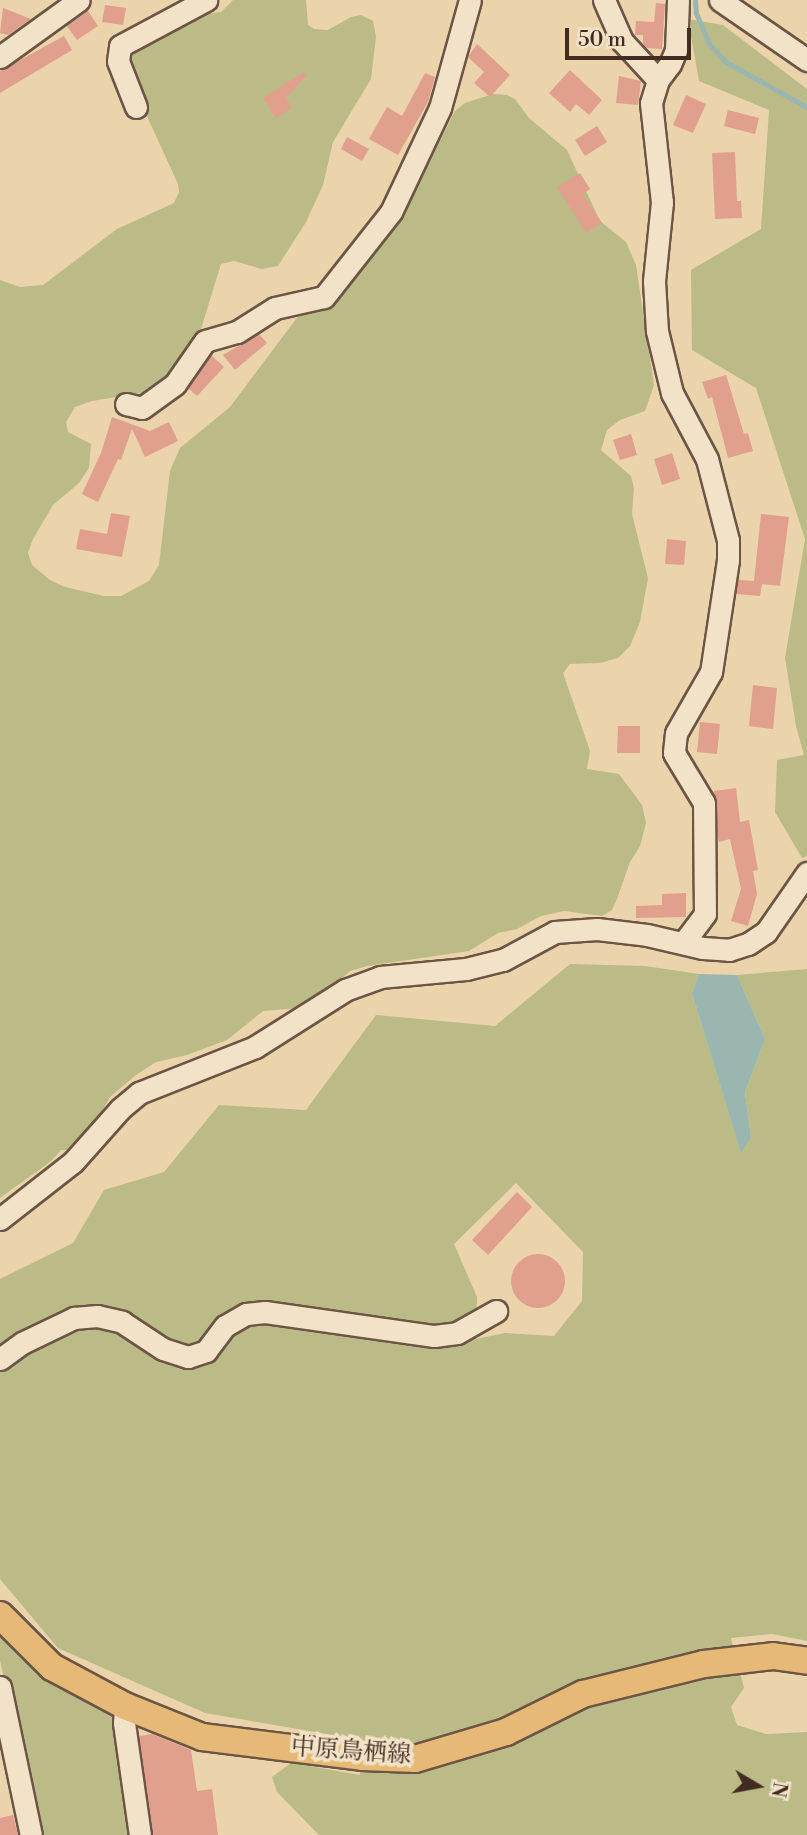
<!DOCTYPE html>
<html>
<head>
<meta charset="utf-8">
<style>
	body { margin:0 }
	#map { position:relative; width:807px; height:1835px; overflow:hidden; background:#ebd3ab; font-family:"Libre Bodoni","Noto Serif JP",serif }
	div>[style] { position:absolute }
	.green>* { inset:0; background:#bbbb87 }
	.water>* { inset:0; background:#9ab6b1 }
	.stream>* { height:5px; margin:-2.5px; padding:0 2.5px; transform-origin:2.5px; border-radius:2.5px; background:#9ab6b1 }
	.building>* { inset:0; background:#e19f8e }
	.round { border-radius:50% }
	.roads { filter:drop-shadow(2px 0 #6c5544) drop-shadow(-2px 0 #6c5544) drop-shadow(0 2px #6c5544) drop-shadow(0 -2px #6c5544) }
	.minor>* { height:21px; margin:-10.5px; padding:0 10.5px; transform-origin:10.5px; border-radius:10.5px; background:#f2e2c8 }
	.major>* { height:26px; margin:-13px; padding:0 13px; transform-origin:13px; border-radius:13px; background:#e6ba76 }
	span { translate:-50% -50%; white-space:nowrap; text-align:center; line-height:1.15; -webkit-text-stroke:7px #f2e2c8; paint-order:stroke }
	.street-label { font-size:24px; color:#422b21 }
	.north { position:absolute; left:723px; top:1751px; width:70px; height:70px; -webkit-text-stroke:5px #f2e2c8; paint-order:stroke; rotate:100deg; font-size:19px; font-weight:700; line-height:28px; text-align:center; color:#422b21 }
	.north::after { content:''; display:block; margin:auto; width:24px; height:32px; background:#422b21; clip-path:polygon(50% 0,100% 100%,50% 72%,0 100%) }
	.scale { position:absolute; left:565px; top:28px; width:126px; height:32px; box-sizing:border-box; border:4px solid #422b21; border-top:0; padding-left:9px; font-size:21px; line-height:24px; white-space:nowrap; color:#422b21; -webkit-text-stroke:5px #f2e2c8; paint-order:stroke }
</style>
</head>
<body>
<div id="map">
	<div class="green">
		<div style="clip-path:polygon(233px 0,306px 0,308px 25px,314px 29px,328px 30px,351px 17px,361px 15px,373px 21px,376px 37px,371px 79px,333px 142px,323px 185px,306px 222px,278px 266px,262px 269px,234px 261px,221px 264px,196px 345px,176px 374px,147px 392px,92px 401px,75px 407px,66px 422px,68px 432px,91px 444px,89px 468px,79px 483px,53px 505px,33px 539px,28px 553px,32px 565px,50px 580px,65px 587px,104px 596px,121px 596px,149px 581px,159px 565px,170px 471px,180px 448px,230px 407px,296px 319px,335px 284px,407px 207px,455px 111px,465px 103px,493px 94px,507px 95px,515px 99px,529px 118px,567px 150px,600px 221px,626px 242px,636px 265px,654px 385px,645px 411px,620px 420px,607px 430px,601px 450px,631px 476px,634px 488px,632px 514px,648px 578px,640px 622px,630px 646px,618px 658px,600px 663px,570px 664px,563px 673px,590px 751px,587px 769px,619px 774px,642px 805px,646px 823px,640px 846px,630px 862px,617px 899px,612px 910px,602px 916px,564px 911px,541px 916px,517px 929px,498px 933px,469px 951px,367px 966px,350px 971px,325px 994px,301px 1008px,263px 1011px,227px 1040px,187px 1055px,156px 1062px,136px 1075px,110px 1097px,99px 1117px,73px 1150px,61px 1150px,50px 1162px,0 1198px,0 280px,20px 287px,43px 285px,117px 229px,174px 203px,179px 192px,178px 184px,141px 103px,127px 56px,191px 16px,221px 12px)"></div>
		<div style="clip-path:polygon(688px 19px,723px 25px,807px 89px,807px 856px,802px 858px,775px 812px,777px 760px,804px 755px,796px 726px,785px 658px,805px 539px,756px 388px,692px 350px,691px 270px,761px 229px,769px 110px,699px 81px)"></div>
		<div style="clip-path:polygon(evenodd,570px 964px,645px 966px,699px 974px,692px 993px,741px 1152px,751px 1138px,745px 1092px,765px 1039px,737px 975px,807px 969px,807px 1641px,772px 1634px,731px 1638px,744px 1688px,731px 1707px,737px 1725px,766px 1734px,807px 1732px,807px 1835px,319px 1835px,277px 1792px,272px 1777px,291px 1763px,360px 1775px,362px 1740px,205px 1713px,58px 1648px,0 1579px,0 1279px,73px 1243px,104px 1190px,164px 1172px,219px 1105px,306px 1110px,376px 1015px,495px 1026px,570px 964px,516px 1183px,583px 1252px,582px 1301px,554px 1336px,505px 1333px,476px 1339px,477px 1297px,454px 1244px,516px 1183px)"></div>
		<div style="clip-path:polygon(7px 1632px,116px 1708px,134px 1835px,38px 1835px,0 1660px,0 1635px)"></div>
	</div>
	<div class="water">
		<div style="clip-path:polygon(699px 974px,737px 975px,765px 1039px,745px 1092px,751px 1138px,741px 1153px,692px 993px)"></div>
	</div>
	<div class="stream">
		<div style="left:695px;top:0;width:13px;rotate:86deg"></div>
		<div style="left:696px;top:13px;width:34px;rotate:67deg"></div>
		<div style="left:709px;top:44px;width:25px;rotate:47deg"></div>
		<div style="left:726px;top:62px;width:93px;rotate:29.1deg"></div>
	</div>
	<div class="building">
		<div style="clip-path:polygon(656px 3px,665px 4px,662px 49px,647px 48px,643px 44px,643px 35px,635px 35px,636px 21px,654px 22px)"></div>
		<div style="clip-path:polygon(105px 5px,126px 8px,123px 25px,102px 22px)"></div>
		<div style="clip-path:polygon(3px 8px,31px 19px,8px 35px,0 33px)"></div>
		<div style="clip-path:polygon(88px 11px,98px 26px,77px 40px,67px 26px)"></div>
		<div style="clip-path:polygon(64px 36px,72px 50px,0 93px,0 71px)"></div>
		<div style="clip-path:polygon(477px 44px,510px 75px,490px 97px,474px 83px,484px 72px,468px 57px)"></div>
		<div style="clip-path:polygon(570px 70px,602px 100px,589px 115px,576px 104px,570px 112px,549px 93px)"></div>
		<div style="clip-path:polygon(304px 72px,307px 75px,286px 98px,292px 108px,276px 118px,263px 98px)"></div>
		<div style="clip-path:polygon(425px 73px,435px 77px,428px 102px,398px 155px,369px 139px,387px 107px,402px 116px)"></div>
		<div style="clip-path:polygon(619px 76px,641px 81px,638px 105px,616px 103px)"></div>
		<div style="clip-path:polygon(686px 95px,706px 104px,693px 133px,673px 125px)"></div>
		<div style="clip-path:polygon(728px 110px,759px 118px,755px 134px,724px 126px)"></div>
		<div style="clip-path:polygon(597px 126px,607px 142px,585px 156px,575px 140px)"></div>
		<div style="clip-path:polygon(347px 137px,369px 149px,362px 161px,341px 149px)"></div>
		<div style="clip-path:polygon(735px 152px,737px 201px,741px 201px,742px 218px,715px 219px,712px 153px)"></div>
		<div style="clip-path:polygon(580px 173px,590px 189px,583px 194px,602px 223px,586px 233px,557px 187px)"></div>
		<div style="clip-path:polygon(259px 334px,267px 343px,235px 370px,223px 355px)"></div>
		<div style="clip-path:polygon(211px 355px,224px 367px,197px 396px,188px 388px)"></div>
		<div style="clip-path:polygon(726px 375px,744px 434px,748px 433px,753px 451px,728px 458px,712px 397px,708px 399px,702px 382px)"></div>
		<div style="clip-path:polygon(112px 417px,150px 431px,169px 422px,178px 441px,145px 457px,132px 429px,121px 460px,118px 459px,98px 502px,82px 494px,101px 453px)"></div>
		<div style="clip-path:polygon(631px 434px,637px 455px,620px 460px,613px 440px)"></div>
		<div style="clip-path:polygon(672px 453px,680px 479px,662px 485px,654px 459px)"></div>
		<div style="clip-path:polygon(111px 513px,130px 516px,122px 557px,76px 549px,80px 529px,107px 534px)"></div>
		<div style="clip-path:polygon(761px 514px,789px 517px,780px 586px,762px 584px,760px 596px,736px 594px,738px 580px,754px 581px)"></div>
		<div style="clip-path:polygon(667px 539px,686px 541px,684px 565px,665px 564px)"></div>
		<div style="clip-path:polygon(753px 685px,777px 688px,773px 729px,749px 726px)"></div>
		<div style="clip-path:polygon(700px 722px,720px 724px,717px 754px,697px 752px)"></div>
		<div style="clip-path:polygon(618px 726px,640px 726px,640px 753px,617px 753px)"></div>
		<div style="clip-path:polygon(736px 788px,740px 822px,749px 820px,758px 870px,753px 871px,757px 894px,748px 926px,731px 921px,741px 889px,730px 839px,719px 842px,717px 833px,714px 791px)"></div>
		<div style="clip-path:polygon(686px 893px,686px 917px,636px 918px,636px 906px,662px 905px,662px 894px)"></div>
		<div style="clip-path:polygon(517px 1192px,532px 1207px,488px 1255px,472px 1240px)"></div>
		<div class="round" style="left:511px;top:1254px;width:54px;height:54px"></div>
		<div style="clip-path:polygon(152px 1734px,191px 1750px,197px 1791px,212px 1789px,218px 1835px,153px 1835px,139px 1736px)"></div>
		<div style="clip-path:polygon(13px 1815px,18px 1835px,0 1835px,0 1818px)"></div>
	</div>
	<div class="roads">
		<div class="minor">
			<div style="left:604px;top:0;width:45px;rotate:66.3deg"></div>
			<div style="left:622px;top:41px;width:53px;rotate:47.3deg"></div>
			<div style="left:678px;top:0;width:50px;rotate:92.3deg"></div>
			<div style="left:676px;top:50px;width:15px;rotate:113deg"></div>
			<div style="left:670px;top:64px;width:20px;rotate:127deg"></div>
			<div style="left:658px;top:80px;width:24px;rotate:107deg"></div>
			<div style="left:651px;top:103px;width:100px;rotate:83.7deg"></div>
			<div style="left:662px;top:202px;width:79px;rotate:95.8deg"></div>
			<div style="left:654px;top:281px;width:50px;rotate:86.6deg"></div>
			<div style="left:657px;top:331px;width:64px;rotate:76.4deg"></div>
			<div style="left:672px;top:393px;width:75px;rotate:62.1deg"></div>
			<div style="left:707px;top:459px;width:84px;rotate:75.5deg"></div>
			<div style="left:728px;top:540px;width:20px;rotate:90deg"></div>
			<div style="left:728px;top:560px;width:113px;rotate:98.6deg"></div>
			<div style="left:711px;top:672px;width:70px;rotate:119.8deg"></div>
			<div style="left:676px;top:733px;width:20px;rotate:96deg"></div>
			<div style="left:674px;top:753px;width:58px;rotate:59deg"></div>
			<div style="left:704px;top:803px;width:111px;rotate:89.5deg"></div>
			<div style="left:705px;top:914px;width:36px;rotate:127deg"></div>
			<div style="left:720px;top:0;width:106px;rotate:34.6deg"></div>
			<div style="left:0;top:57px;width:97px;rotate:-35.8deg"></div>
			<div style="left:136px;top:107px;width:49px;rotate:-111.4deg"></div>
			<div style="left:118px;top:61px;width:15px;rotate:-82deg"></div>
			<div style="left:120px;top:46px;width:98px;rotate:-28.1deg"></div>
			<div style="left:126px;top:404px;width:16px;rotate:14deg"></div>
			<div style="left:142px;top:408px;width:41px;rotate:-36deg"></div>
			<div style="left:175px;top:384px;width:52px;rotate:-55.1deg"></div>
			<div style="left:205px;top:341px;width:33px;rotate:-16deg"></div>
			<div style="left:237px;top:332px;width:45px;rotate:-32.3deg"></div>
			<div style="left:275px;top:308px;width:50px;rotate:-12.7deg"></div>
			<div style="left:324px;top:297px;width:108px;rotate:-51.8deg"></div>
			<div style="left:391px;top:212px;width:115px;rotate:-64.8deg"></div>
			<div style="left:440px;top:108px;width:112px;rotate:-74.5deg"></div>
			<div style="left:0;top:1219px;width:93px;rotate:-38deg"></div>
			<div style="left:73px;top:1162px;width:71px;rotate:-48.4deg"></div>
			<div style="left:120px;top:1109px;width:25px;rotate:-40deg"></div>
			<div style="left:139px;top:1093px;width:125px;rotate:-21.6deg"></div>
			<div style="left:255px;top:1047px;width:107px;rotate:-32.3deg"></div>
			<div style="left:345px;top:990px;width:37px;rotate:-20deg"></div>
			<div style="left:380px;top:977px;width:86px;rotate:-5.3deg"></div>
			<div style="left:466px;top:969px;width:38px;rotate:-14deg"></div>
			<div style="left:503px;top:960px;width:59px;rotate:-28.3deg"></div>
			<div style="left:555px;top:932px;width:42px;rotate:-4.1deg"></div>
			<div style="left:597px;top:929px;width:50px;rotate:6.8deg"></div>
			<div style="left:647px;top:935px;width:57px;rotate:13.1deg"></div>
			<div style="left:703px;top:948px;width:26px;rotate:4deg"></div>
			<div style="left:729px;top:950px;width:20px;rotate:-18deg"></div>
			<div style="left:748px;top:944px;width:22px;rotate:-34deg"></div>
			<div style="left:766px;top:932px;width:72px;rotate:-55.2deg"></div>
			<div style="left:0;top:1359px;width:27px;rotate:-36deg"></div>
			<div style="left:22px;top:1343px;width:58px;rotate:-25.7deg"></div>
			<div style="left:74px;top:1318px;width:23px;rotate:-5deg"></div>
			<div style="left:97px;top:1316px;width:26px;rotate:13deg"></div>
			<div style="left:122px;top:1322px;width:49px;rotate:33.4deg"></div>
			<div style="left:163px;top:1349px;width:26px;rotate:18deg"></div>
			<div style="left:188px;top:1357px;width:19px;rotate:-18deg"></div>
			<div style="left:206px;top:1351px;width:31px;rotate:-53deg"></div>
			<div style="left:225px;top:1326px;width:24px;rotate:-30deg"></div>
			<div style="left:246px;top:1314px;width:19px;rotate:-6deg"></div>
			<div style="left:265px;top:1312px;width:171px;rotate:8.1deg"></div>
			<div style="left:434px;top:1336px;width:23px;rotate:-7deg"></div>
			<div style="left:457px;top:1333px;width:45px;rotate:-29.4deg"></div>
			<div style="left:0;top:1687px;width:151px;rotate:78.2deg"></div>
			<div style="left:125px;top:1706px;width:17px;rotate:93deg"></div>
			<div style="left:124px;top:1723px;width:113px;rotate:81.9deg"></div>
		</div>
		<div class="major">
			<div style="left:0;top:1615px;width:74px;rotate:45deg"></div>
			<div style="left:52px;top:1667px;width:83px;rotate:28.1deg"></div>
			<div style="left:125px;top:1706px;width:83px;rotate:21.9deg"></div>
			<div style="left:202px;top:1737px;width:161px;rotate:7.1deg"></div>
			<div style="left:362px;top:1757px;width:53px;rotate:2.2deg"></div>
			<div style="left:415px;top:1759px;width:95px;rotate:-16.5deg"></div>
			<div style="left:506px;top:1732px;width:86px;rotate:-26.3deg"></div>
			<div style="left:583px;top:1694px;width:125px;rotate:-13.9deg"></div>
			<div style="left:704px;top:1664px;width:69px;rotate:-6.6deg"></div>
			<div style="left:773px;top:1656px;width:34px;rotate:8deg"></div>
		</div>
	</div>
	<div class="street-label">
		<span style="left:351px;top:1752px;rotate:4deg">中原鳥栖線</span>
	</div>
	<div class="north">N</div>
	<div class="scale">50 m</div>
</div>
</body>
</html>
